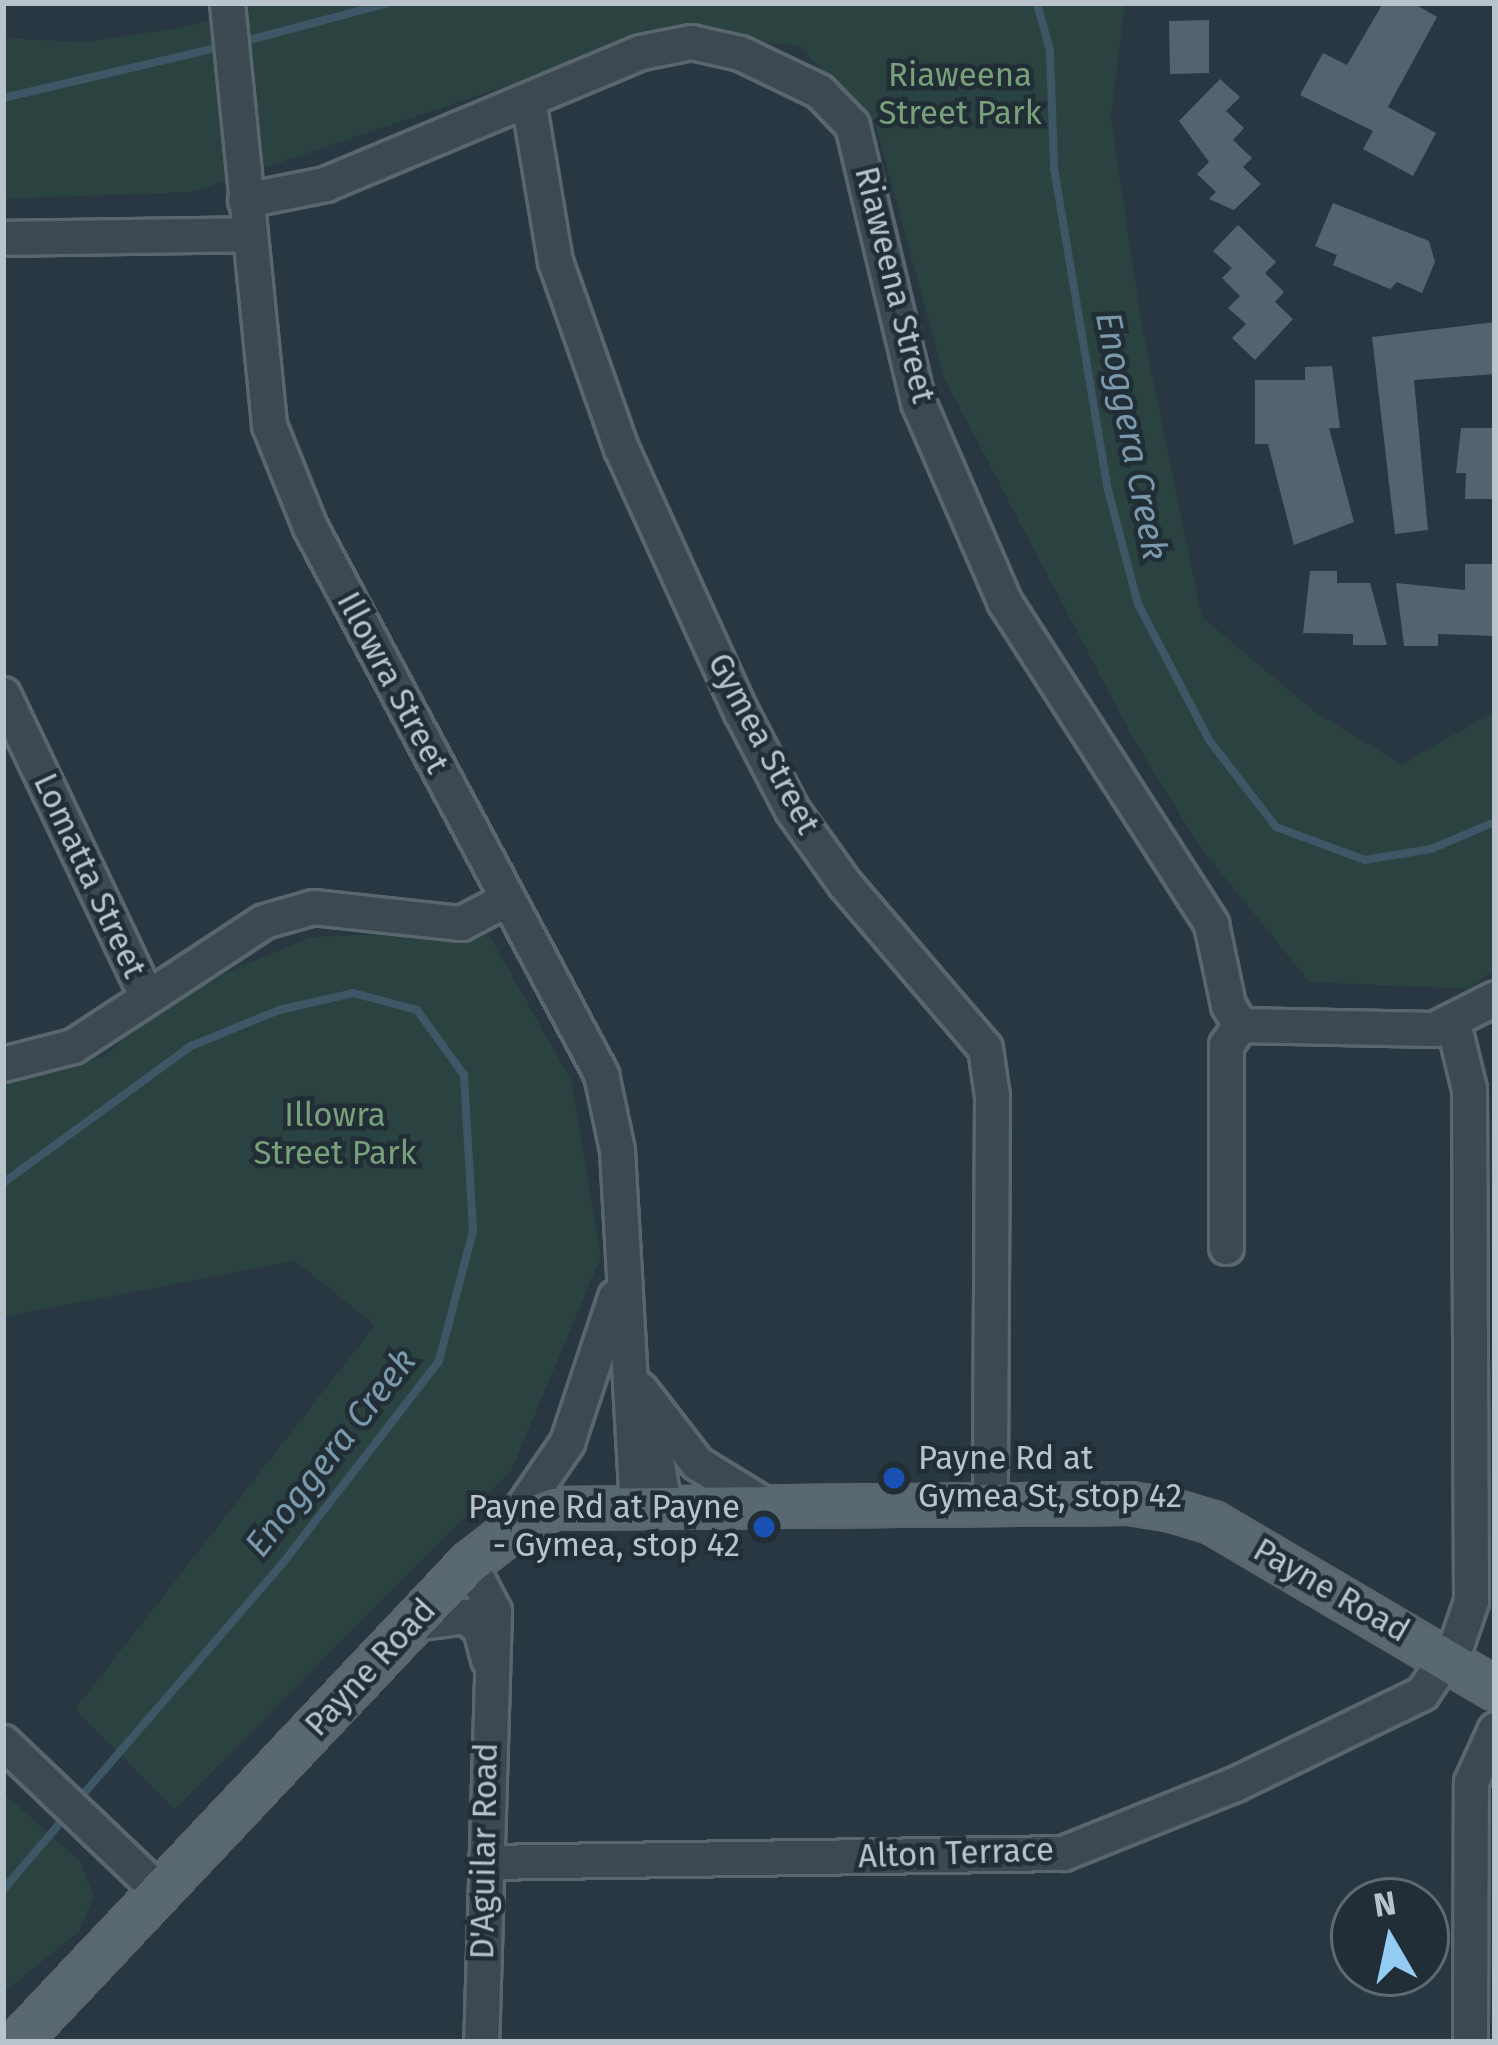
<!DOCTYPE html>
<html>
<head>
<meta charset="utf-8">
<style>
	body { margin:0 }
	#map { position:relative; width:1498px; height:2045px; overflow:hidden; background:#283741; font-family:"Fira Sans",sans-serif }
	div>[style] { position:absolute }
	.green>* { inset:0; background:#2a4240 }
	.stream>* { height:8px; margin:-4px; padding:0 4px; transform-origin:4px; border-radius:4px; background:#3d5767 }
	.building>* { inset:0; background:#53646e }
	.roads { filter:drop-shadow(3px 0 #5a666e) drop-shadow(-3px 0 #5a666e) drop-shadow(0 3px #5a666e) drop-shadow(0 -3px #5a666e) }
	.minor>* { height:33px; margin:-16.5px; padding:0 16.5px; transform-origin:16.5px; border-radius:16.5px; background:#3c4951 }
	.major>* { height:39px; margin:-19.5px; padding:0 19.5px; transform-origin:19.5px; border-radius:19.5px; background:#5a6871 }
	.dots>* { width:33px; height:33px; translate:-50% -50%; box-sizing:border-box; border:6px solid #212e36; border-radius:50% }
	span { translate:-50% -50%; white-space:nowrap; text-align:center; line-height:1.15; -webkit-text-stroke:9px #212e36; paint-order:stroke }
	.park-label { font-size:33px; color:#78a07a }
	.street-label { font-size:33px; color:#b9c3cb }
	.poi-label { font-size:33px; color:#b9c3cb }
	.left { translate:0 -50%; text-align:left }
	.right { translate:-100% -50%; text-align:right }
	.water-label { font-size:36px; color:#7b99ac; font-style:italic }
	.frame { position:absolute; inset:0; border:6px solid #b9c3cb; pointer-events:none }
	.north { position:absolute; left:1330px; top:1877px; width:120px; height:120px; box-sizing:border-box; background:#212e36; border:3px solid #5e6a72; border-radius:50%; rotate:351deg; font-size:33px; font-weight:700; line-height:48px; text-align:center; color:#b9c3cb }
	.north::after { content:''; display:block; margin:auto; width:42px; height:54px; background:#95ccf4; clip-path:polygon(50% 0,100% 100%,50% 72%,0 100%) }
</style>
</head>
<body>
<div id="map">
	<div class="green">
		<div style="clip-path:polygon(240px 3px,1125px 3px,1111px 118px,1142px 326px,1202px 617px,1315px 712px,1402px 764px,1495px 711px,1495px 970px,1468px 989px,1309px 982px,1198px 844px,1134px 740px,944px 378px,876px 126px,799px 46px,697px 36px,640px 41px,192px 192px,3px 199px,3px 38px,83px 42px,179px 28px,240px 12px)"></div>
		<div style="clip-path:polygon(486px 929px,572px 1082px,601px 1257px,511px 1471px,175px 1809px,75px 1709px,375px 1325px,295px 1261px,3px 1317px,3px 1086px,105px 1056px,166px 998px,311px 937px)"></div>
		<div style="clip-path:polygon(3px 1793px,80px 1861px,94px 1897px,79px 1932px,3px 1993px)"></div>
	</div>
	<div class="stream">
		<div style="left:1037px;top:3px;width:50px;rotate:74.8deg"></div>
		<div style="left:1050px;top:51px;width:117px;rotate:88deg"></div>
		<div style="left:1054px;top:168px;width:322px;rotate:80.5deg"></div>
		<div style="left:1107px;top:486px;width:122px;rotate:75.3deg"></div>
		<div style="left:1138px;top:604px;width:153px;rotate:62.4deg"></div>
		<div style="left:1209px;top:740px;width:110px;rotate:52.4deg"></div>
		<div style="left:1276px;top:827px;width:95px;rotate:20.3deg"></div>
		<div style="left:1365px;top:860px;width:67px;rotate:-9.5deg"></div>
		<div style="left:1431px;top:849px;width:69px;rotate:-22.9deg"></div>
		<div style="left:238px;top:43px;width:155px;rotate:-14.9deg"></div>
		<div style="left:3px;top:98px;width:227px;rotate:-13.2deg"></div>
		<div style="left:3px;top:1183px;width:233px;rotate:-36.1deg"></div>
		<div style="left:191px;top:1046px;width:95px;rotate:-22.2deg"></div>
		<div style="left:279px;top:1010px;width:76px;rotate:-12.9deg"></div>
		<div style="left:353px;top:993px;width:66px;rotate:14.9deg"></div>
		<div style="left:417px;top:1010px;width:80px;rotate:54.1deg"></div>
		<div style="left:464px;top:1075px;width:156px;rotate:86.7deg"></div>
		<div style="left:473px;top:1231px;width:134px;rotate:104.7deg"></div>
		<div style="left:439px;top:1361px;width:257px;rotate:127.7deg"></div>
		<div style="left:282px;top:1564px;width:311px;rotate:130.8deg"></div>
		<div style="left:3px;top:1890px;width:97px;rotate:-49.6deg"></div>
	</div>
	<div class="building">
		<div style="clip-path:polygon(1383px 3px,1413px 3px,1437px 17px,1388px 107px,1436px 133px,1413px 176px,1363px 149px,1373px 131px,1300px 95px,1323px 53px,1347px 65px)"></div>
		<div style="clip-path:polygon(1209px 20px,1209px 73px,1170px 74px,1169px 21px)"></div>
		<div style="clip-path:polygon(1220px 79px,1240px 97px,1226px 111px,1244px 128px,1233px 140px,1252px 158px,1243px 167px,1261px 184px,1234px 210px,1209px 199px,1216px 192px,1197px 174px,1209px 162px,1179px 121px)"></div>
		<div style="clip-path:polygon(1333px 203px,1429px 241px,1435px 262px,1422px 293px,1397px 282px,1390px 289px,1333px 265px,1337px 255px,1315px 246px)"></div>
		<div style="clip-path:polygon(1238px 225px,1276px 262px,1265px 273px,1284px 292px,1275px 302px,1293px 319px,1255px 360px,1232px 338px,1246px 324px,1228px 308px,1240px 296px,1222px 278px,1232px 268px,1213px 251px)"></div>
		<div style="clip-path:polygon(1495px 322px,1495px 374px,1414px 380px,1428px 530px,1395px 534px,1372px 337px)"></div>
		<div style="clip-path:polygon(1332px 366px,1340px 428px,1329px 428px,1354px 522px,1294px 545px,1268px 444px,1255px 444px,1255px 380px,1305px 380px,1305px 367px)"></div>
		<div style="clip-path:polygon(1461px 428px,1495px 428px,1492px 499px,1465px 499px,1466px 473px,1456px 473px)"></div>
		<div style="clip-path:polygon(1465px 564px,1492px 564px,1495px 636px,1438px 634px,1438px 646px,1404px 646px,1396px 583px,1465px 590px)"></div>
		<div style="clip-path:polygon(1310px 571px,1337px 571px,1337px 583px,1370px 583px,1387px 645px,1353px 645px,1353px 634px,1303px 633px)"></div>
	</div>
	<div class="roads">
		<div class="minor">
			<div style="left:227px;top:3px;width:424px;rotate:84.3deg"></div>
			<div style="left:269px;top:425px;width:110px;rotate:68.1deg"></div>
			<div style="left:310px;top:527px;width:620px;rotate:61.99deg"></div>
			<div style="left:601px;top:1074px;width:78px;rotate:78.1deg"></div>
			<div style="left:617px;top:1150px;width:356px;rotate:86.8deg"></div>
			<div style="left:528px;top:100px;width:163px;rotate:80.5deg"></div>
			<div style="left:555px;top:261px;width:198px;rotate:70.6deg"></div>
			<div style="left:621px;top:448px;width:290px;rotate:65.6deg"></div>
			<div style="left:741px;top:712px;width:110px;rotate:62.5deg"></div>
			<div style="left:792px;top:810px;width:90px;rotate:54.5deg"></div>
			<div style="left:844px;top:883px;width:217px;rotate:49.5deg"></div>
			<div style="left:985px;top:1048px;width:49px;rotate:81.7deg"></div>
			<div style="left:992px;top:1096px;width:407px;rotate:90.3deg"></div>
			<div style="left:245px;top:200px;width:82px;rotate:-11.3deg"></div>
			<div style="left:325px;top:184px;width:342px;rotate:-22.7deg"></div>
			<div style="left:641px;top:52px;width:51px;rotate:-11.3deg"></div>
			<div style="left:691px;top:42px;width:50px;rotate:12.7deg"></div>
			<div style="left:740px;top:53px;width:88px;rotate:25.7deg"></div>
			<div style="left:819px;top:91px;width:47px;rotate:45.9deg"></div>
			<div style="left:852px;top:125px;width:285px;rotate:76.6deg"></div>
			<div style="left:918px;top:402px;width:217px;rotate:66.6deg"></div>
			<div style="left:1004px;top:601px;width:384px;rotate:57.3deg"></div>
			<div style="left:1211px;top:924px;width:83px;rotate:78.1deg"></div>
			<div style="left:1228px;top:1005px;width:23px;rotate:59deg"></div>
			<div style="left:3px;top:238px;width:242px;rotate:-0.9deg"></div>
			<div style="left:3px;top:694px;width:331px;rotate:64.6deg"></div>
			<div style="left:1240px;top:1025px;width:194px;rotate:1.2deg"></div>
			<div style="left:1434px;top:1029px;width:68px;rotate:-26.9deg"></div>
			<div style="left:3px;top:1064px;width:72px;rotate:-14.4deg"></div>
			<div style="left:73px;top:1046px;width:228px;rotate:-33.2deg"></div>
			<div style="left:264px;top:921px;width:51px;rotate:-15.9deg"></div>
			<div style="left:313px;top:907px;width:149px;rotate:6.2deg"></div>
			<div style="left:461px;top:923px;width:52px;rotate:-27.6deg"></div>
			<div style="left:1226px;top:1247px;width:202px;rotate:-90deg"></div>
			<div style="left:1226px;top:1045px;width:24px;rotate:-55deg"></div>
			<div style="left:640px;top:1389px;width:93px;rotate:52.4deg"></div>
			<div style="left:697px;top:1463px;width:76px;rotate:31.6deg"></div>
			<div style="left:648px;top:1415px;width:90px;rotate:79.8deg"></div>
			<div style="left:510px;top:1525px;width:101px;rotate:-55.5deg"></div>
			<div style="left:567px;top:1442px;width:153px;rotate:-71.7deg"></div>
			<div style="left:469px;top:1563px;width:54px;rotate:62.5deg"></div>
			<div style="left:494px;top:1611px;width:431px;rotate:91.7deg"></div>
			<div style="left:413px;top:1623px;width:53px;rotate:-7.5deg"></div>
			<div style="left:466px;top:1616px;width:19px;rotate:43deg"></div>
			<div style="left:480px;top:1629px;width:31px;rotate:75deg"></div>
			<div style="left:3px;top:1742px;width:216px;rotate:43.7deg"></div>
			<div style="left:485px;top:1862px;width:578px;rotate:-0.89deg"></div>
			<div style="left:1063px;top:1853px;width:185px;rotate:-21.9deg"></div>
			<div style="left:1235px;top:1784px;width:208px;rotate:-25.9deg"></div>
			<div style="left:1422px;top:1693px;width:62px;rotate:-55.5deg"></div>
			<div style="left:1457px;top:1642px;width:43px;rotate:-71.1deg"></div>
			<div style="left:1471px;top:1601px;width:512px;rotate:-90.22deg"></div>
			<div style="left:1469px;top:1089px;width:68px;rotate:-103.6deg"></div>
			<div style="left:1470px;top:2042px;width:260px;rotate:-89.8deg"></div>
			<div style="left:1471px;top:1782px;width:58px;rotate:-65.6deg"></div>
		</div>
		<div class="major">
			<div style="left:17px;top:2042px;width:659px;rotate:-46.66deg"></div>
			<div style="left:469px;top:1563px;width:73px;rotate:-37.8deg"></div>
			<div style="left:527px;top:1518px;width:29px;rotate:-20deg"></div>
			<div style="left:554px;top:1508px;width:575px;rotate:-0.5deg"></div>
			<div style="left:1129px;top:1503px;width:44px;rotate:9.2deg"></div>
			<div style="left:1172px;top:1510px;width:42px;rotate:16.7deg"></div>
			<div style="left:1212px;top:1522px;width:329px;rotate:30.5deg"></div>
		</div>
	</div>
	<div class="dots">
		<div style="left:894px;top:1478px;background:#1a4fb4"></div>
		<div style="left:764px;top:1527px;background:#1a4fb4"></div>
	</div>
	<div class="park-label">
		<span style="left:960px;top:95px">Riaweena<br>Street Park</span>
		<span style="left:335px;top:1135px">Illowra<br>Street Park</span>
	</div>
	<div class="street-label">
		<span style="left:894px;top:285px;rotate:76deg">Riaweena Street</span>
		<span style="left:392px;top:683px;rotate:62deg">Illowra Street</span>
		<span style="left:763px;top:744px;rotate:62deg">Gymea Street</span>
		<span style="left:89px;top:876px;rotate:65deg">Lomatta Street</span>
		<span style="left:1331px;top:1591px;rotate:30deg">Payne Road</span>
		<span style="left:371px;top:1668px;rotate:-47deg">Payne Road</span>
		<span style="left:485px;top:1851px;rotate:-89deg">D'Aguilar Road</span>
		<span style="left:956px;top:1854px;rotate:-2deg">Alton Terrace</span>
	</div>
	<div class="poi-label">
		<span class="left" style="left:918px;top:1478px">Payne Rd at<br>Gymea St, stop 42</span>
		<span class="right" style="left:740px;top:1527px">Payne Rd at Payne<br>- Gymea, stop 42</span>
	</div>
	<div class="water-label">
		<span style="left:1131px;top:436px;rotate:79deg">Enoggera Creek</span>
		<span style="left:331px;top:1453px;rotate:-52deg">Enoggera Creek</span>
	</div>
	<div class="frame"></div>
	<div class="north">N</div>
</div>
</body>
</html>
